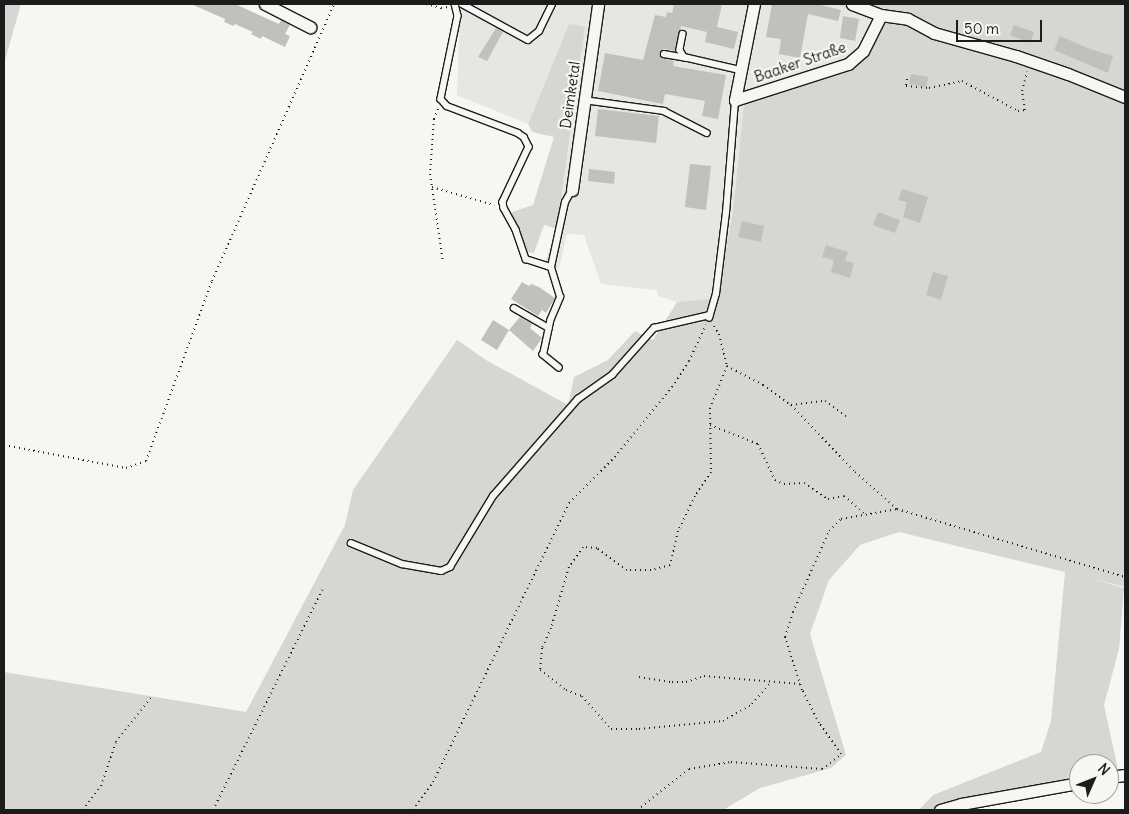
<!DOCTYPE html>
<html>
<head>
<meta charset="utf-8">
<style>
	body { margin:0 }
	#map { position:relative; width:1129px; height:814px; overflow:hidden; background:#f6f6f2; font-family:Delius,sans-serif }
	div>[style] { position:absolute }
	.built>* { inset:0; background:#e6e6e2 }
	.green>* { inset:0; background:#d6d6d2 }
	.building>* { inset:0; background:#c0c0bd }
	.path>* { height:2px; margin-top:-1px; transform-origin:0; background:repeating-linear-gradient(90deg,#1c1c1c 0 1px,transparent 0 5px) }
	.roads { filter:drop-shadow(1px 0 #1c1c1c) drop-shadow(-1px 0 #1c1c1c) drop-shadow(0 1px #1c1c1c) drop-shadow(0 -1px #1c1c1c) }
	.lane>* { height:5.5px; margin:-2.75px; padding:0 2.75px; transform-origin:2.75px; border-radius:2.75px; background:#f6f6f2 }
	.street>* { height:11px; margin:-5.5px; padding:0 5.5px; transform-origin:5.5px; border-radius:5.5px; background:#f6f6f2 }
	span { translate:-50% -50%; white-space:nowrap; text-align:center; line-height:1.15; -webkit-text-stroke:4.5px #f6f6f2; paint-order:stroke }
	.street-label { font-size:15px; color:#1c1c1c }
	.frame { position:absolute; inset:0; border:5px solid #1c1c1c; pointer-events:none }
	.north { position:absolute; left:1069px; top:754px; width:50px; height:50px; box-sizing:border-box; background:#f6f6f2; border:1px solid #9f9f9c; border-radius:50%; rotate:46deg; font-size:14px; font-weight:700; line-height:20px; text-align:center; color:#1c1c1c }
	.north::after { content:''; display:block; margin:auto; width:18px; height:22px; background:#1c1c1c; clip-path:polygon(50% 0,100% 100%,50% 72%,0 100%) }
	.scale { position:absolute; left:956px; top:20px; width:86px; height:22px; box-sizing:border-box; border:2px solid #1c1c1c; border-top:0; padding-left:6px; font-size:15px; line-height:18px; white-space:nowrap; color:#1c1c1c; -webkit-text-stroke:4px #f6f6f2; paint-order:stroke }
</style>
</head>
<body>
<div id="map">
	<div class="built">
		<div style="clip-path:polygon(460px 4px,834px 4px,865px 14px,882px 26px,853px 68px,744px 103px,733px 211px,717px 298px,677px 302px,658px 296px,657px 290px,601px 284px,584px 235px,567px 234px,559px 268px,543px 267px,557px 229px,582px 54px,569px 24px,528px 124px,457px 95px)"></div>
	</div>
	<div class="green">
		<div style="clip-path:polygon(4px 4px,21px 4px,4px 64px)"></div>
		<div style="clip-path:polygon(834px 4px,1125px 4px,1125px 587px,1093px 579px,1124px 588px,1119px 649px,1104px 705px,1119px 774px,1109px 775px,1109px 764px,1079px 764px,1079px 780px,942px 805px,933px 810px,919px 810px,933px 795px,1041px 752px,1051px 721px,1065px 572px,899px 532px,860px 545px,829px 580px,810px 634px,846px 755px,831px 768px,760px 788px,723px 810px,4px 810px,4px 672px,246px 712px,345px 525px,353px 490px,457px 340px,486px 360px,568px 405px,574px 377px,608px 360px,635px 331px,653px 340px,677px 302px,717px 298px,733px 211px,744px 103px,853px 68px,882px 26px,865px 14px)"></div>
		<div style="clip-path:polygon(569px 24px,585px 27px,557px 229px,544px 225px,534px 253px,525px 252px,518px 228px,512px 216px,512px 212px,533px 205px,554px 137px,532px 132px,528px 124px)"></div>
	</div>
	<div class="building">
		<div style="clip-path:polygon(191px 4px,235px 4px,279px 24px,281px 20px,290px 25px,285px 34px,290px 36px,285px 47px,262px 36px,261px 39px,251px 34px,253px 32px,235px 24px,233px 26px,229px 24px,224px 22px,225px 19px)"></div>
		<div style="clip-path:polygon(674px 4px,722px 4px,717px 27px,738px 32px,734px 49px,705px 42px,707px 32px,681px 26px,676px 51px,664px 49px,660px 53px,661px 58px,674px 61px,673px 66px,726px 75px,718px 119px,702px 116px,705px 101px,665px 94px,663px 104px,598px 91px,605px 53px,643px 60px,655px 15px,666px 17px,667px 12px,672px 13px)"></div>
		<div style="clip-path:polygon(772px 4px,817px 4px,841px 10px,838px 21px,808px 14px,800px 58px,779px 54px,781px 39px,766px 37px)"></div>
		<div style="clip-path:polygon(843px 16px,859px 19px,855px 41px,840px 38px)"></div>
		<div style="clip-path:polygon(1014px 25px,1034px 32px,1030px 43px,1010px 35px)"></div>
		<div style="clip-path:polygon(496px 28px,503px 32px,487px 61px,478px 57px)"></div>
		<div style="clip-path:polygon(1060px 36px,1090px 49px,1113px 56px,1108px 73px,1054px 50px)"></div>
		<div style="clip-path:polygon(911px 74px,928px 77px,926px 87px,909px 84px)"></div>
		<div style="clip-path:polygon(598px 109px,659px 116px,656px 143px,595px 136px)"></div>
		<div style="clip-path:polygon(690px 164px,711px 166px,706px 210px,685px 207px)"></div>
		<div style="clip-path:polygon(589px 169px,615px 172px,614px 184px,588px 181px)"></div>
		<div style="clip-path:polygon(902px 189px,928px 197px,920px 223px,903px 217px,907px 202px,898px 200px)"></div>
		<div style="clip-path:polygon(878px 212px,900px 220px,895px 233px,873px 225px)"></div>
		<div style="clip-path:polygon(742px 221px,764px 226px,761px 242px,738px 237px)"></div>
		<div style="clip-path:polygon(826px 245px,848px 252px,845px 261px,854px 263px,850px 278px,831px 272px,834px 260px,822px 257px)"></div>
		<div style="clip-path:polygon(933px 272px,948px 276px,941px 300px,926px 295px)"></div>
		<div style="clip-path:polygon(522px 282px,529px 286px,531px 284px,539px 287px,555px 298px,546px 313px,542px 310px,538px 316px,511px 299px)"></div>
		<div style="clip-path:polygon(520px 317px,532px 324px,530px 328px,542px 338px,533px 351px,509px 330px)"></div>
		<div style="clip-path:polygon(493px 320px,509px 330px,497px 350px,481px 340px)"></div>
	</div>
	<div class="path">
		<div style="left:426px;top:4px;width:16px;rotate:15deg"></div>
		<div style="left:441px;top:8px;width:7px;rotate:-8deg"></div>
		<div style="left:907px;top:79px;width:7px;rotate:98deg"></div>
		<div style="left:906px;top:86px;width:23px;rotate:5deg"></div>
		<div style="left:929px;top:88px;width:34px;rotate:-12deg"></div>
		<div style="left:962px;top:81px;width:64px;rotate:28.2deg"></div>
		<div style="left:1018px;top:111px;width:7px;rotate:-8deg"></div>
		<div style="left:1025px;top:110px;width:19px;rotate:-99deg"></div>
		<div style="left:1022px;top:91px;width:20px;rotate:-75deg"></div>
		<div style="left:438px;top:109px;width:11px;rotate:112deg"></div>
		<div style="left:434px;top:119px;width:55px;rotate:94.2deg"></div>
		<div style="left:430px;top:174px;width:89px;rotate:81.6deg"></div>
		<div style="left:432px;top:187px;width:65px;rotate:16.2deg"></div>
		<div style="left:714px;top:326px;width:9px;rotate:58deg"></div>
		<div style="left:719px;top:334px;width:33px;rotate:76deg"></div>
		<div style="left:727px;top:366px;width:41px;rotate:27.8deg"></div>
		<div style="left:763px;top:385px;width:34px;rotate:36deg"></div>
		<div style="left:791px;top:405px;width:93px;rotate:46.3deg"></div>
		<div style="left:855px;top:472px;width:56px;rotate:41.4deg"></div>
		<div style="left:897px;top:509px;width:238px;rotate:16.6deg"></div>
		<div style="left:727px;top:366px;width:45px;rotate:112deg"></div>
		<div style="left:710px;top:408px;width:64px;rotate:89.1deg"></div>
		<div style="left:711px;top:472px;width:29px;rotate:124deg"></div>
		<div style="left:695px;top:496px;width:39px;rotate:116deg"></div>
		<div style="left:678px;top:531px;width:35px;rotate:103deg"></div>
		<div style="left:670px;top:565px;width:20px;rotate:165deg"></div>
		<div style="left:651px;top:570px;width:24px;rotate:180deg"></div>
		<div style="left:627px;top:570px;width:37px;rotate:-144deg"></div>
		<div style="left:597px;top:548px;width:14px;rotate:-176deg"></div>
		<div style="left:583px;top:547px;width:24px;rotate:125deg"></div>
		<div style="left:569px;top:567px;width:64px;rotate:106.4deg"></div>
		<div style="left:551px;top:628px;width:22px;rotate:114deg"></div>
		<div style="left:542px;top:648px;width:22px;rotate:95deg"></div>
		<div style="left:540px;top:670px;width:33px;rotate:38deg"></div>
		<div style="left:566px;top:690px;width:17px;rotate:21deg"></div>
		<div style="left:582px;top:696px;width:44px;rotate:48.7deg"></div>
		<div style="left:611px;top:729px;width:28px"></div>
		<div style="left:639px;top:729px;width:84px;rotate:-5.4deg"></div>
		<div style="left:723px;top:721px;width:34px;rotate:-30deg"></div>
		<div style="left:752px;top:704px;width:29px;rotate:-49deg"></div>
		<div style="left:791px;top:405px;width:34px;rotate:-7deg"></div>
		<div style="left:825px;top:401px;width:26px;rotate:37deg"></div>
		<div style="left:710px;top:425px;width:52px;rotate:21.6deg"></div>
		<div style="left:758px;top:444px;width:40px;rotate:65deg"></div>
		<div style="left:775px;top:480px;width:10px;rotate:24deg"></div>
		<div style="left:784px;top:484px;width:20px;rotate:-3deg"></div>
		<div style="left:804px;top:483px;width:29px;rotate:34deg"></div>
		<div style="left:828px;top:499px;width:16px;rotate:-11deg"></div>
		<div style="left:844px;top:496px;width:29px;rotate:41deg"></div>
		<div style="left:4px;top:445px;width:124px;rotate:10.7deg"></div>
		<div style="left:126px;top:468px;width:21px;rotate:-19deg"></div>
		<div style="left:146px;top:461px;width:192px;rotate:-69.9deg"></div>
		<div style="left:212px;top:281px;width:303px;rotate:-66.2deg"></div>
		<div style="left:639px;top:677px;width:33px;rotate:9deg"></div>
		<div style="left:672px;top:682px;width:14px"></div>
		<div style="left:686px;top:682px;width:19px;rotate:-18deg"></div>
		<div style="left:704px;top:676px;width:96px;rotate:4.8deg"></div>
		<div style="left:83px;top:810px;width:30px;rotate:-53deg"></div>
		<div style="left:101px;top:786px;width:46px;rotate:-71.2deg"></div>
		<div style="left:116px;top:742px;width:60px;rotate:-51.8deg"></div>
		<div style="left:213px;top:810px;width:246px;rotate:-63.6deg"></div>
		<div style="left:413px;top:810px;width:34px;rotate:-54deg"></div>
		<div style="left:433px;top:782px;width:310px;rotate:-64deg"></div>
		<div style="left:569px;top:503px;width:65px;rotate:-45deg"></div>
		<div style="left:615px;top:457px;width:95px;rotate:-51deg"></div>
		<div style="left:675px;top:383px;width:26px;rotate:-58deg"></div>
		<div style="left:689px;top:361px;width:40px;rotate:-65deg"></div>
		<div style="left:637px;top:810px;width:66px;rotate:-38.3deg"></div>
		<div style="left:689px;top:769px;width:43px;rotate:-9.5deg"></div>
		<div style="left:731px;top:762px;width:91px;rotate:4.4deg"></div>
		<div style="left:822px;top:769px;width:24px;rotate:-38deg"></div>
		<div style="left:841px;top:754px;width:38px;rotate:-125deg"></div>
		<div style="left:819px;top:723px;width:37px;rotate:-117deg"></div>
		<div style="left:802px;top:690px;width:56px;rotate:-107.8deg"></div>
		<div style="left:785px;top:637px;width:26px;rotate:-72deg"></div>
		<div style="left:793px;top:612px;width:89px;rotate:-66deg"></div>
		<div style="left:829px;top:531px;width:17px;rotate:-45deg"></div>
		<div style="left:841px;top:519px;width:57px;rotate:-10.1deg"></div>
	</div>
	<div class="roads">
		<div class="lane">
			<div style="left:455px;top:4px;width:12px;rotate:76deg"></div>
			<div style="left:458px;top:16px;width:85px;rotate:101.6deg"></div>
			<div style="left:441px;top:99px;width:9px;rotate:49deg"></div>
			<div style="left:447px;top:106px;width:76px;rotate:20.8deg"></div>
			<div style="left:518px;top:133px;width:7px;rotate:34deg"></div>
			<div style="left:524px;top:137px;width:11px;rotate:63deg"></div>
			<div style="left:529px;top:147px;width:61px;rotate:115.3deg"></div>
			<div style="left:503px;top:202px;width:6px;rotate:81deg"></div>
			<div style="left:504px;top:208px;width:25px;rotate:61deg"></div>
			<div style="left:516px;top:230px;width:31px;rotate:71deg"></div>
			<div style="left:526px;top:259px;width:26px;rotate:18deg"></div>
			<div style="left:462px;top:4px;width:75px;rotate:28.6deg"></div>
			<div style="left:528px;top:40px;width:14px;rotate:-39deg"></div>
			<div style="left:539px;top:31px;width:30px;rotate:-64deg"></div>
			<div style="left:683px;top:34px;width:16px;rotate:101deg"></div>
			<div style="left:680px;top:50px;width:8px;rotate:60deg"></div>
			<div style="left:684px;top:57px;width:57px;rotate:13.1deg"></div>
			<div style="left:664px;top:54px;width:22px;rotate:10deg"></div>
			<div style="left:584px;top:100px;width:81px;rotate:7.8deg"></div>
			<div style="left:664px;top:111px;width:48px;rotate:27.1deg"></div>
			<div style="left:514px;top:308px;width:40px;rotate:29.7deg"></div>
			<div style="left:709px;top:318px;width:25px;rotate:-74deg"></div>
			<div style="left:716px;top:294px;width:82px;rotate:-83deg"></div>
			<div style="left:726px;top:213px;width:113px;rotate:-85.4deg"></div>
			<div style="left:559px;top:368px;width:21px;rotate:-141deg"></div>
			<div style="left:543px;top:355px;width:35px;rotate:-78deg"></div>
			<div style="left:550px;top:321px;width:26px;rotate:-67deg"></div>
			<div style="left:560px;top:297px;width:31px;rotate:-107deg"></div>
			<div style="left:551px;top:267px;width:66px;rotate:-77.8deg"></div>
			<div style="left:565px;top:202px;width:14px;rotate:-60deg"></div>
			<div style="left:351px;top:543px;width:55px;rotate:22.4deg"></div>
			<div style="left:402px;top:564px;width:40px;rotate:10deg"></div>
			<div style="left:441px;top:571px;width:10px;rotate:-24deg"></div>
			<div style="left:450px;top:567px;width:83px;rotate:-58.8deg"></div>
			<div style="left:493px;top:496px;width:129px;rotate:-48.8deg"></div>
			<div style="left:578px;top:399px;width:42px;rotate:-35.2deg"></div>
			<div style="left:612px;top:375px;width:63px;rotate:-48.2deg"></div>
			<div style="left:654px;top:328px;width:57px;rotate:-13.1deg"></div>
		</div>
		<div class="street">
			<div style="left:265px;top:4px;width:51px;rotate:27.1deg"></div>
			<div style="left:754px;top:4px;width:98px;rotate:101.2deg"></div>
			<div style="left:735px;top:100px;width:119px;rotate:-17.7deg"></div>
			<div style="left:848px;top:64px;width:20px;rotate:-41deg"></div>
			<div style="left:863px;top:51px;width:40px;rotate:-63.4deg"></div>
			<div style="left:852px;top:4px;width:31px;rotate:21deg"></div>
			<div style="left:881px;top:15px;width:27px;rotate:8deg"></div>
			<div style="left:908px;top:19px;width:30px;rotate:28deg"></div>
			<div style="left:934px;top:33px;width:85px;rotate:15.7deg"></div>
			<div style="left:1016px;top:56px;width:55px;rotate:19.1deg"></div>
			<div style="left:1068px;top:74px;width:61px;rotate:22deg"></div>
			<div style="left:572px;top:190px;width:188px;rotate:-82deg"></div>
			<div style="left:1109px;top:777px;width:16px;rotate:-7deg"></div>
			<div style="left:940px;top:810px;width:22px;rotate:-16deg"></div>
			<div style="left:961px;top:804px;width:120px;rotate:-10.1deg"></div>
		</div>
	</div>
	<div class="street-label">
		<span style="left:800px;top:62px;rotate:-19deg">Baaker Straße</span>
		<span style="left:570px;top:95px;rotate:-82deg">Deimketal</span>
	</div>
	<div class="frame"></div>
	<div class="north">N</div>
	<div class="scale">50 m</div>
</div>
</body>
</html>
